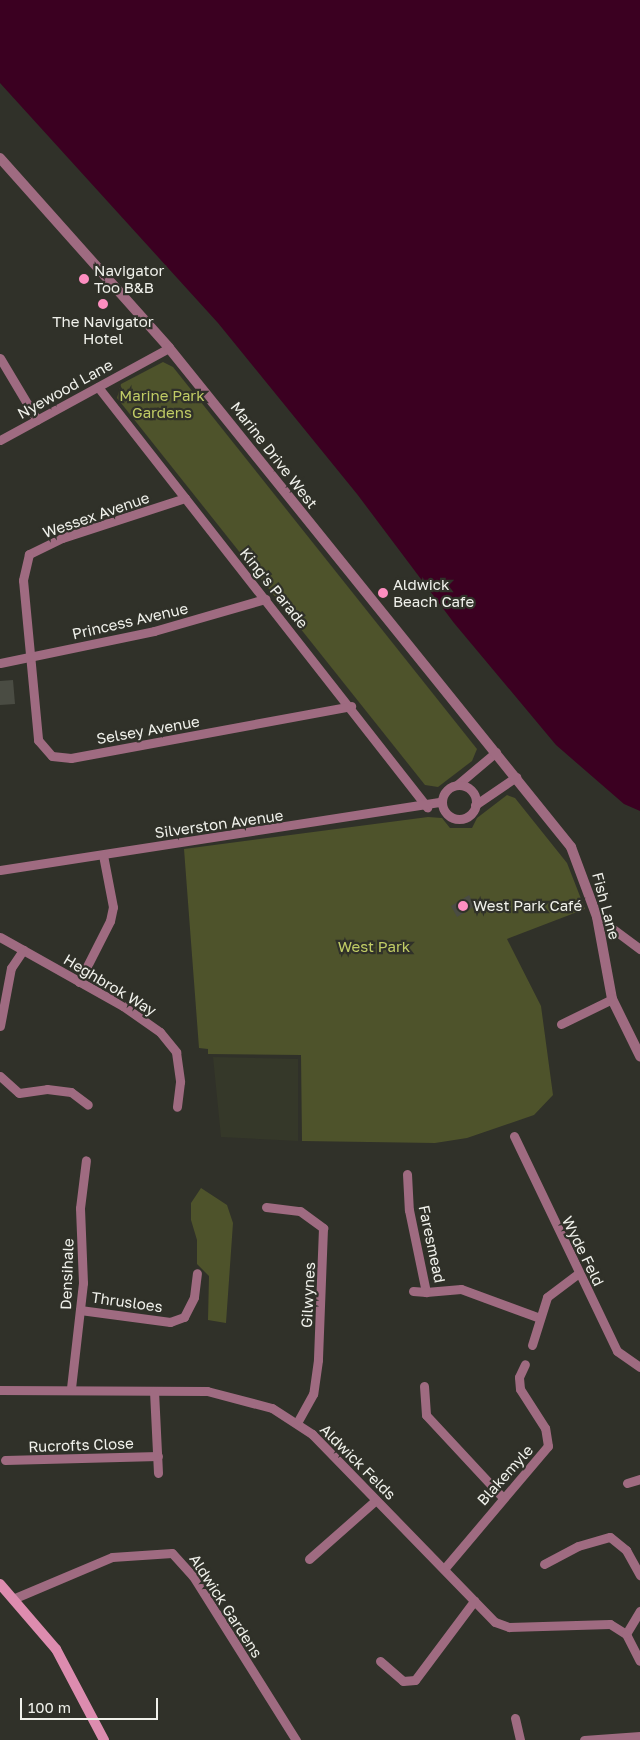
<!DOCTYPE html>
<html>
<head>
<meta charset="utf-8">
<style>
	body { margin:0 }
	#map { position:relative; width:640px; height:1740px; overflow:hidden; background:#303129; font-family:"Golos Text",sans-serif }
	div>[style] { position:absolute }
	.built>* { inset:0; background:#353829 }
	.green>* { inset:0; background:#4e532b }
	.water>* { inset:0; background:#3b0021 }
	.building>* { inset:0; background:#4a4c43 }
	.minor>* { height:9px; margin:-4.5px; padding:0 4.5px; transform-origin:4.5px; border-radius:4.5px; background:#9f6b81 }
	.minor>.ring { margin:-4.5px; padding:0; box-sizing:content-box; background:none; border:9px solid #9f6b81; border-radius:50% }
	.tertiary>* { height:10px; margin:-5px; padding:0 5px; transform-origin:5px; border-radius:5px; background:#9f6b81 }
	.secondary>* { height:10px; margin:-5px; padding:0 5px; transform-origin:5px; border-radius:5px; background:#dd8caf }
	.dots>* { width:14px; height:14px; translate:-50% -50%; box-sizing:border-box; border:2px solid #303129; border-radius:50% }
	span { translate:-50% -50%; white-space:nowrap; text-align:center; line-height:1.15; -webkit-text-stroke:4.5px #303129; paint-order:stroke }
	.poi-label { font-size:15px; color:#f0f1eb }
	.left { translate:0 -50%; text-align:left }
	.street-label { font-size:15px; color:#f0f1eb }
	.park-label { font-size:15px; color:#c0cc65 }
	.scale { position:absolute; left:20px; top:1698px; width:138px; height:22px; box-sizing:border-box; border:2px solid #f0f1eb; border-top:0; padding-left:6px; font-size:15px; line-height:18px; white-space:nowrap; color:#f0f1eb; -webkit-text-stroke:4px #303129; paint-order:stroke }
</style>
</head>
<body>
<div id="map">
	<div class="built">
		<div style="clip-path:polygon(213px 1057px,298px 1059px,298px 1141px,221px 1137px)"></div>
	</div>
	<div class="green">
		<div style="clip-path:polygon(163px 362px,173px 367px,477px 749px,472px 761px,438px 787px,425px 785px,117px 398px,121px 384px)"></div>
		<div style="clip-path:polygon(507px 795px,515px 798px,567px 863px,585px 909px,507px 939px,541px 1006px,553px 1095px,534px 1115px,467px 1138px,435px 1143px,302px 1141px,301px 1055px,208px 1054px,208px 1049px,199px 1048px,184px 849px,428px 817px,442px 818px,450px 828px,472px 828px,477px 818px)"></div>
		<div style="clip-path:polygon(201px 1188px,227px 1205px,233px 1223px,226px 1323px,208px 1320px,209px 1276px,197px 1264px,197px 1240px,191px 1220px,191px 1203px)"></div>
	</div>
	<div class="water">
		<div style="clip-path:polygon(0 0,640px 0,640px 811px,624px 804px,556px 745px,454px 623px,357px 494px,218px 323px,0 83px)"></div>
	</div>
	<div class="building">
		<div style="clip-path:polygon(13px 680px,15px 704px,0 705px,0 681px)"></div>
		<div style="clip-path:polygon(469px 895px,475px 906px,457px 917px,451px 906px)"></div>
	</div>
	<div class="minor">
		<div style="left:0;top:358px;width:72px;rotate:59.2deg"></div>
		<div style="left:98px;top:387px;width:534px;rotate:51.93deg"></div>
		<div style="left:0;top:440px;width:192px;rotate:-28.6deg"></div>
		<div style="left:185px;top:498px;width:129px;rotate:162deg"></div>
		<div style="left:62px;top:538px;width:37px;rotate:154deg"></div>
		<div style="left:29px;top:554px;width:27px;rotate:103deg"></div>
		<div style="left:23px;top:580px;width:161px;rotate:84.6deg"></div>
		<div style="left:38px;top:740px;width:21px;rotate:49deg"></div>
		<div style="left:52px;top:756px;width:19px;rotate:6deg"></div>
		<div style="left:71px;top:758px;width:285px;rotate:-10.5deg"></div>
		<div style="left:0;top:663px;width:157px;rotate:-11.7deg"></div>
		<div style="left:154px;top:631px;width:116px;rotate:-16.1deg"></div>
		<div style="left:457px;top:785px;width:51px;rotate:-40.2deg"></div>
		<div class="ring" style="left:442px;top:785px;width:25px;height:25px"></div>
		<div style="left:475px;top:805px;width:50px;rotate:-34.3deg"></div>
		<div style="left:0;top:870px;width:446px;rotate:-8.8deg"></div>
		<div style="left:597px;top:917px;width:54px;rotate:36.7deg"></div>
		<div style="left:0;top:937px;width:141px;rotate:29.3deg"></div>
		<div style="left:123px;top:1006px;width:45px;rotate:35.1deg"></div>
		<div style="left:160px;top:1032px;width:26px;rotate:51deg"></div>
		<div style="left:176px;top:1052px;width:30px;rotate:82deg"></div>
		<div style="left:180px;top:1082px;width:25px;rotate:97deg"></div>
		<div style="left:79px;top:982px;width:68px;rotate:-63.1deg"></div>
		<div style="left:110px;top:921px;width:14px;rotate:-78deg"></div>
		<div style="left:113px;top:907px;width:53px;rotate:-100.9deg"></div>
		<div style="left:561px;top:1024px;width:57px;rotate:-26.1deg"></div>
		<div style="left:0;top:1026px;width:59px;rotate:-79.3deg"></div>
		<div style="left:11px;top:968px;width:22px;rotate:-56deg"></div>
		<div style="left:0;top:1076px;width:25px;rotate:42deg"></div>
		<div style="left:19px;top:1093px;width:28px;rotate:-8deg"></div>
		<div style="left:47px;top:1089px;width:24px;rotate:7deg"></div>
		<div style="left:71px;top:1092px;width:21px;rotate:37deg"></div>
		<div style="left:514px;top:1136px;width:238px;rotate:64.4deg"></div>
		<div style="left:617px;top:1351px;width:28px;rotate:35deg"></div>
		<div style="left:407px;top:1174px;width:36px;rotate:87deg"></div>
		<div style="left:409px;top:1210px;width:84px;rotate:78.3deg"></div>
		<div style="left:426px;top:1292px;width:35px;rotate:-5deg"></div>
		<div style="left:461px;top:1289px;width:84px;rotate:20.2deg"></div>
		<div style="left:266px;top:1207px;width:34px;rotate:7deg"></div>
		<div style="left:300px;top:1211px;width:29px;rotate:36deg"></div>
		<div style="left:323px;top:1228px;width:132px;rotate:92.2deg"></div>
		<div style="left:318px;top:1360px;width:34px;rotate:98deg"></div>
		<div style="left:313px;top:1394px;width:33px;rotate:119deg"></div>
		<div style="left:413px;top:1291px;width:13px;rotate:4deg"></div>
		<div style="left:80px;top:1310px;width:91px;rotate:7.6deg"></div>
		<div style="left:170px;top:1322px;width:15px;rotate:-20deg"></div>
		<div style="left:184px;top:1317px;width:22px;rotate:-63deg"></div>
		<div style="left:194px;top:1297px;width:24px;rotate:-83deg"></div>
		<div style="left:532px;top:1345px;width:50px;rotate:-72.6deg"></div>
		<div style="left:547px;top:1297px;width:39px;rotate:-37deg"></div>
		<div style="left:424px;top:1386px;width:29px;rotate:86deg"></div>
		<div style="left:426px;top:1415px;width:113px;rotate:47.1deg"></div>
		<div style="left:71px;top:1388px;width:106px;rotate:-83.5deg"></div>
		<div style="left:83px;top:1283px;width:75px;rotate:-92.3deg"></div>
		<div style="left:80px;top:1208px;width:48px;rotate:-82.9deg"></div>
		<div style="left:0;top:1390px;width:207px;rotate:0.3deg"></div>
		<div style="left:207px;top:1391px;width:67px;rotate:14.7deg"></div>
		<div style="left:272px;top:1408px;width:48px;rotate:33deg"></div>
		<div style="left:312px;top:1434px;width:262px;rotate:45.8deg"></div>
		<div style="left:495px;top:1622px;width:15px;rotate:20deg"></div>
		<div style="left:509px;top:1627px;width:101px;rotate:-1.7deg"></div>
		<div style="left:610px;top:1624px;width:19px;rotate:32deg"></div>
		<div style="left:626px;top:1634px;width:30px;rotate:63deg"></div>
		<div style="left:154px;top:1391px;width:82px;rotate:87.2deg"></div>
		<div style="left:5px;top:1460px;width:153px;rotate:-1.5deg"></div>
		<div style="left:627px;top:1483px;width:14px;rotate:-17deg"></div>
		<div style="left:309px;top:1559px;width:89px;rotate:-41.4deg"></div>
		<div style="left:544px;top:1564px;width:38px;rotate:-28deg"></div>
		<div style="left:578px;top:1546px;width:33px;rotate:-16deg"></div>
		<div style="left:610px;top:1537px;width:21px;rotate:39deg"></div>
		<div style="left:626px;top:1550px;width:29px;rotate:61deg"></div>
		<div style="left:444px;top:1569px;width:161px;rotate:-49.8deg"></div>
		<div style="left:548px;top:1446px;width:18px;rotate:-99deg"></div>
		<div style="left:545px;top:1428px;width:46px;rotate:-122.7deg"></div>
		<div style="left:520px;top:1389px;width:12px;rotate:-95deg"></div>
		<div style="left:519px;top:1377px;width:14px;rotate:-65deg"></div>
		<div style="left:15px;top:1598px;width:105px;rotate:-22.9deg"></div>
		<div style="left:112px;top:1557px;width:60px;rotate:-3.8deg"></div>
		<div style="left:172px;top:1553px;width:31px;rotate:48deg"></div>
		<div style="left:193px;top:1576px;width:194px;rotate:57.9deg"></div>
		<div style="left:626px;top:1634px;width:27px;rotate:-59deg"></div>
		<div style="left:380px;top:1661px;width:30px;rotate:41deg"></div>
		<div style="left:403px;top:1681px;width:12px;rotate:-5deg"></div>
		<div style="left:415px;top:1680px;width:99px;rotate:-53.2deg"></div>
		<div style="left:515px;top:1718px;width:23px;rotate:77deg"></div>
		<div style="left:584px;top:1740px;width:56px;rotate:-4.1deg"></div>
	</div>
	<div class="tertiary">
		<div style="left:0;top:158px;width:254px;rotate:48.3deg"></div>
		<div style="left:169px;top:348px;width:641px;rotate:51.14deg"></div>
		<div style="left:571px;top:847px;width:75px;rotate:69.6deg"></div>
		<div style="left:597px;top:917px;width:83px;rotate:79.6deg"></div>
		<div style="left:612px;top:999px;width:64px;rotate:63.8deg"></div>
	</div>
	<div class="secondary">
		<div style="left:0;top:1584px;width:86px;rotate:49.3deg"></div>
		<div style="left:56px;top:1649px;width:103px;rotate:62.2deg"></div>
	</div>
	<div class="dots">
		<div style="left:84px;top:279px;background:#fd8ec0"></div>
		<div style="left:103px;top:304px;background:#fd8ec0"></div>
		<div style="left:383px;top:593px;background:#fd8ec0"></div>
		<div style="left:463px;top:906px;background:#fd8ec0"></div>
	</div>
	<div class="poi-label">
		<span class="left" style="left:94px;top:279px">Navigator<br>Too B&amp;B</span>
		<span style="left:103px;top:330px">The Navigator<br>Hotel</span>
		<span class="left" style="left:393px;top:593px">Aldwick<br>Beach Cafe</span>
		<span class="left" style="left:473px;top:906px">West Park Café</span>
	</div>
	<div class="street-label">
		<span style="left:65px;top:389px;rotate:-29deg">Nyewood Lane</span>
		<span style="left:274px;top:455px;rotate:52deg">Marine Drive West</span>
		<span style="left:96px;top:515px;rotate:-19deg">Wessex Avenue</span>
		<span style="left:274px;top:588px;rotate:51deg">King's Parade</span>
		<span style="left:130px;top:621px;rotate:-13deg">Princess Avenue</span>
		<span style="left:148px;top:730px;rotate:-10deg">Selsey Avenue</span>
		<span style="left:219px;top:824px;rotate:-8deg">Silverston Avenue</span>
		<span style="left:606px;top:906px;rotate:75deg">Fish Lane</span>
		<span style="left:110px;top:985px;rotate:31deg">Heghbrok Way</span>
		<span style="left:432px;top:1244px;rotate:78deg">Faresmead</span>
		<span style="left:583px;top:1251px;rotate:64deg">Wyde Feld</span>
		<span style="left:67px;top:1274px;rotate:-88deg">Densihale</span>
		<span style="left:308px;top:1295px;rotate:-87deg">Gilwynes</span>
		<span style="left:127px;top:1302px;rotate:8deg">Thrusloes</span>
		<span style="left:81px;top:1445px;rotate:-2deg">Rucrofts Close</span>
		<span style="left:358px;top:1462px;rotate:45deg">Aldwick Felds</span>
		<span style="left:505px;top:1475px;rotate:-48deg">Blakemyle</span>
		<span style="left:226px;top:1606px;rotate:57deg">Aldwick Gardens</span>
	</div>
	<div class="park-label">
		<span style="left:162px;top:404px">Marine Park<br>Gardens</span>
		<span style="left:374px;top:947px">West Park</span>
	</div>
	<div class="scale">100 m</div>
</div>
</body>
</html>
